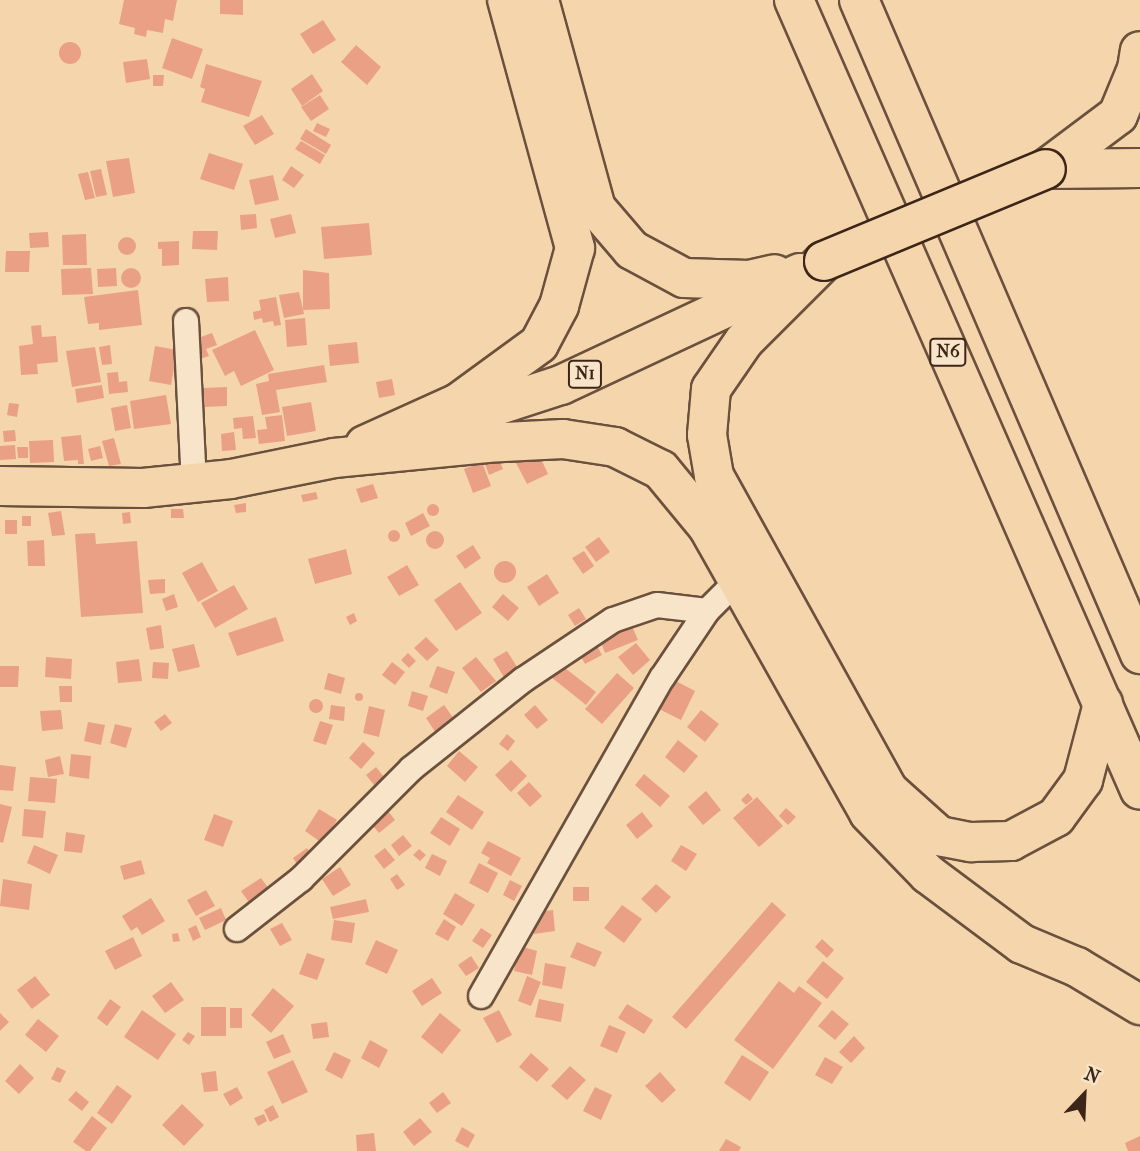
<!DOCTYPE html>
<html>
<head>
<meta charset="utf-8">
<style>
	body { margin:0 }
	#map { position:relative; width:1140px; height:1151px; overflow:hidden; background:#f5d6ac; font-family:"IM FELL French Canon",serif }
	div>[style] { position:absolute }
	.building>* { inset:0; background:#e9a085 }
	.round { border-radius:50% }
	.roads { filter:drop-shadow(2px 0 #6b513d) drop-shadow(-2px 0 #6b513d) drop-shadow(0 2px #6b513d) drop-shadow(0 -2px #6b513d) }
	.minor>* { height:24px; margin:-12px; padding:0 12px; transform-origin:12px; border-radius:12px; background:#f8e4c9 }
	.trunk>* { height:38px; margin:-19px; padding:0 19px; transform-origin:19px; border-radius:19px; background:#f5d6ac }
	.bridges { filter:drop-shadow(2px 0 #3d2518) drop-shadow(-2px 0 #3d2518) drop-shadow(0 2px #3d2518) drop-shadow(0 -2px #3d2518) }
	.trunk-bridge>* { height:38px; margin:-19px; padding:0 19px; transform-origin:19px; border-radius:19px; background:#f5d6ac }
	span { translate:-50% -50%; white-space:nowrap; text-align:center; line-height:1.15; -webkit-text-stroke:7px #f8e4c9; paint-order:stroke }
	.shield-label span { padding:2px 5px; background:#f8e4c9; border:2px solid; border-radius:5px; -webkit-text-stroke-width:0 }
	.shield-label { font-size:18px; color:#3d2518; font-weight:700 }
	.north { position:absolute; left:1049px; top:1060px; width:70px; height:70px; -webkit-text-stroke:5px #f8e4c9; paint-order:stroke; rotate:23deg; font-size:19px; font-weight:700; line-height:28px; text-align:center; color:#3d2518 }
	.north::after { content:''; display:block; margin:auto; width:24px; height:32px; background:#3d2518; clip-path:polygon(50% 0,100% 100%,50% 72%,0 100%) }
</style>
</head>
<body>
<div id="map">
	<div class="building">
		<div style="clip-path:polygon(124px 0,177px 0,173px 21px,165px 19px,163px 33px,147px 30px,146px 37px,134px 34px,135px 28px,119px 24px)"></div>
		<div style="clip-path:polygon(220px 0,243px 0,243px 15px,220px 14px)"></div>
		<div style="clip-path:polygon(323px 20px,336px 40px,313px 54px,300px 34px)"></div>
		<div style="clip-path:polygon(172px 38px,203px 49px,192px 79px,162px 68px)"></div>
		<div class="round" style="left:59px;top:42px;width:22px;height:22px"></div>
		<div style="clip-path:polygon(356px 45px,381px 67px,367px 85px,341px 62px)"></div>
		<div style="clip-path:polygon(147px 59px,150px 79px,126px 83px,123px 62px)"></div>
		<div style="clip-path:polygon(206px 64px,262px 81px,249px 117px,201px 102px,205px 89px,200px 87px)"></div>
		<div style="clip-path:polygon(312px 74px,323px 91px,302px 106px,291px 89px)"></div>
		<div style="clip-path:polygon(153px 75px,164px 75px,163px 86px,153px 86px)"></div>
		<div style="clip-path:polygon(320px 95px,329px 109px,311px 121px,301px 107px)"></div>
		<div style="clip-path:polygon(262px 115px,274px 134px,255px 145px,243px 126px)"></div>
		<div style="clip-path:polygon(317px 123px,330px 129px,326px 137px,313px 131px)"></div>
		<div style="clip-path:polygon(306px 129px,331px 145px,326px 154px,300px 139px)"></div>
		<div style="clip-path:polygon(301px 141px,325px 155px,320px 164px,295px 149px)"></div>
		<div style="clip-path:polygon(209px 153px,243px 164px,234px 190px,200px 179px)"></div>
		<div style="clip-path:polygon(129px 158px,135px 193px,113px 197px,106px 161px)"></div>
		<div style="clip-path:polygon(291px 166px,304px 175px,294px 188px,282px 180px)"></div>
		<div style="clip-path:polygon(101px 169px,107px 195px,96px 197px,90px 171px)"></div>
		<div style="clip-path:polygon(88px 172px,95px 198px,85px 200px,78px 174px)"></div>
		<div style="clip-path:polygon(273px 175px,279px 200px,255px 205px,249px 180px)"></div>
		<div style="clip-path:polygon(256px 214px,257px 228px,241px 230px,240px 215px)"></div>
		<div style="clip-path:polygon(291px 214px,296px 233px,275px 238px,270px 219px)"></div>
		<div style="clip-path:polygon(369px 223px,372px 255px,324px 259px,321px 227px)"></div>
		<div style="clip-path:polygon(193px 231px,218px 231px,217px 250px,192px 249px)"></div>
		<div style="clip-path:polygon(48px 232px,49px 247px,30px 248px,29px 233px)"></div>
		<div style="clip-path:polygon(86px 234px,87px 265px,63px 265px,62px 235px)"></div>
		<div class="round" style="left:118px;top:237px;width:18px;height:18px"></div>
		<div style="clip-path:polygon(179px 241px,179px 265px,162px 266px,162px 249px,158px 249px,158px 242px)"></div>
		<div style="clip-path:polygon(6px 251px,30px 251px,29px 272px,5px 272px)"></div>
		<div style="clip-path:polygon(91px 268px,93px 294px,62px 295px,61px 269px)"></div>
		<div style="clip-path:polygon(116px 268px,117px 286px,98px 287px,97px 269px)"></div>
		<div class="round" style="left:121px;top:268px;width:20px;height:20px"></div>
		<div style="clip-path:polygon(303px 270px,329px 273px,330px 309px,303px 310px)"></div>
		<div style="clip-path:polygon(228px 277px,229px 301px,207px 302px,205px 279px)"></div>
		<div style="clip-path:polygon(138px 290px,142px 325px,99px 330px,99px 323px,88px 324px,84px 297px)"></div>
		<div style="clip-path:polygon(299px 292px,304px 314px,284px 318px,279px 295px)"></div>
		<div style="clip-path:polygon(276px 297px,281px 325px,274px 326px,273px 321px,263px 323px,262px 318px,254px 320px,253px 312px,261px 310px,259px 300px)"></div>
		<div style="clip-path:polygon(305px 318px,307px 345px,287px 347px,285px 320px)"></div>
		<div style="clip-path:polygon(41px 325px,42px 337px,56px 336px,58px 362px,37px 364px,38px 374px,21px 375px,19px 346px,33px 344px,31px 326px)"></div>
		<div style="clip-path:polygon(255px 330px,274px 370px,241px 386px,234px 371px,225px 376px,212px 350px)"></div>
		<div style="clip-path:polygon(212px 333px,217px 345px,206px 349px,209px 356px,197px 360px,190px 341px)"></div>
		<div style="clip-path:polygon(357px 342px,359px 363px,330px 366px,328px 345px)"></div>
		<div style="clip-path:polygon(110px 345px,112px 364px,102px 365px,99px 347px)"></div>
		<div style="clip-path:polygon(155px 346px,177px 350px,171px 385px,149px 381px)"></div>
		<div style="clip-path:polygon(95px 347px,101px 382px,72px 387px,66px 351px)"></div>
		<div style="clip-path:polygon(324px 365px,327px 382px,276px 390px,280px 412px,262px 415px,256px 384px,269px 381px,268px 374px)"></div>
		<div style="clip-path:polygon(118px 372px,119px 382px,127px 381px,128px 392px,109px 394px,107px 373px)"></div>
		<div style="clip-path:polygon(392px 379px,395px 395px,379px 398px,376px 382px)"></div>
		<div style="clip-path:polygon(102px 385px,104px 398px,77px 403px,75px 389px)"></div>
		<div style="clip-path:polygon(227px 387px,227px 406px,204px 407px,203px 388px)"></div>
		<div style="clip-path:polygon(166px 395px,171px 424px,134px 429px,130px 401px)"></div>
		<div style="clip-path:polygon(311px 402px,316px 431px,287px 436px,282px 407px)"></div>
		<div style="clip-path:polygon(9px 403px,19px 404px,17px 417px,7px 415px)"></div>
		<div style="clip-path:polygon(127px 405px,131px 428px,115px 431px,111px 408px)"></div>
		<div style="clip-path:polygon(282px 415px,285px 441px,259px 444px,257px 430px,267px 429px,265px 417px)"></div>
		<div style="clip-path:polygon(253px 416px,256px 438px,243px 439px,242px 428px,234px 429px,233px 418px)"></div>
		<div style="clip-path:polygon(15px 430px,16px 441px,4px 442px,3px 431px)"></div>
		<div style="clip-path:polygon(234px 432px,236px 450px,222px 451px,221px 434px)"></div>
		<div style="clip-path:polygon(81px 435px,84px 464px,78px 464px,78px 460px,64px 461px,61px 437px)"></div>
		<div style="clip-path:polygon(114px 438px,121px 464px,109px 466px,102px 441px)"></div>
		<div style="clip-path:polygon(53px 440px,54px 462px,30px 463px,29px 441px)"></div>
		<div style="clip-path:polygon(15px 445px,16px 459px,0 460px,0 446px)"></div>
		<div style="clip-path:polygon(100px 446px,103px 458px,91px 461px,88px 449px)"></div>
		<div style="clip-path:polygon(17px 447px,28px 447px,28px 458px,18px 458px)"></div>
		<div style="clip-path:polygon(537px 450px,548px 474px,527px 484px,515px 461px)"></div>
		<div style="clip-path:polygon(497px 455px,503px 469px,489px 475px,484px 461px)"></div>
		<div style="clip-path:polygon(482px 462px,491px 486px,473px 493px,464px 469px)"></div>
		<div style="clip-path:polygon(373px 484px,378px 498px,361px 503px,356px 489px)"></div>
		<div style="clip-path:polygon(316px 492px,318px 499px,303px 502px,301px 495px)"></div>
		<div style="clip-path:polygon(246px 503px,246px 512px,236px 513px,234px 505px)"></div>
		<div class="round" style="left:427px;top:504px;width:12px;height:12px"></div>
		<div style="clip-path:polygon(171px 509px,183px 509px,184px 518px,171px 518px)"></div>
		<div style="clip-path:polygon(61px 511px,65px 535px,52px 536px,48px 513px)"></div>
		<div style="clip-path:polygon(130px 512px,131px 523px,123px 524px,122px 513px)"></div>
		<div style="clip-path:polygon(423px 513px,430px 526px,411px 536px,405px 523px)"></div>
		<div style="clip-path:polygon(22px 516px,31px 516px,31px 526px,22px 526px)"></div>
		<div style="clip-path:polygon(5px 520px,17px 520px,17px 534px,5px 534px)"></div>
		<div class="round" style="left:388px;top:530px;width:12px;height:12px"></div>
		<div class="round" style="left:426px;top:531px;width:18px;height:18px"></div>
		<div style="clip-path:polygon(95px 533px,96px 544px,137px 541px,143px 613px,81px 617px,75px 534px)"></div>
		<div style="clip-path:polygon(599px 537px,610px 552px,596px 562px,585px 547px)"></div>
		<div style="clip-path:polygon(44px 540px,45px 566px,28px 566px,27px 541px)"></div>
		<div style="clip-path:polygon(473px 545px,481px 558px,465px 569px,456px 556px)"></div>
		<div style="clip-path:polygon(346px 549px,352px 574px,315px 584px,308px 559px)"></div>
		<div style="clip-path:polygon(584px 551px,594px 566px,583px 574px,572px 558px)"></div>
		<div class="round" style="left:494px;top:561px;width:22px;height:22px"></div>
		<div style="clip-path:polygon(202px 562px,218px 591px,198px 602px,182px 573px)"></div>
		<div style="clip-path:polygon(407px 565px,419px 585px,399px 596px,387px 577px)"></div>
		<div style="clip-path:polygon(547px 574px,559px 593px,539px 606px,527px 587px)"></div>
		<div style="clip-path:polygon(165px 579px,165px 593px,150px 594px,148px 580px)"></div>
		<div style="clip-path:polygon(460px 582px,482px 613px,456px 631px,434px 600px)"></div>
		<div style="clip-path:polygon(234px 585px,248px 609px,215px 628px,201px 603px)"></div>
		<div style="clip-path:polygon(174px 594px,178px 607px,166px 611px,162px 599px)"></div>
		<div style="clip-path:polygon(503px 594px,519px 608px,508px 621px,492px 607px)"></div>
		<div style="clip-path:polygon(579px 608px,586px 619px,575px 626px,568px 615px)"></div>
		<div style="clip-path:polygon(354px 613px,357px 621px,350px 625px,346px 617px)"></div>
		<div style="clip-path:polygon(276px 617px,284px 641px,237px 656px,228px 633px)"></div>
		<div style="clip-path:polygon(161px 625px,164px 648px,150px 650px,146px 628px)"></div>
		<div style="clip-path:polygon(632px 626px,638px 640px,605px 653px,600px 640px)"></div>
		<div style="clip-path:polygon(426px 637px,439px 650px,427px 661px,414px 648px)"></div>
		<div style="clip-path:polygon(636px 643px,650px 660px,633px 675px,618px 657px)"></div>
		<div style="clip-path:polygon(194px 644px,200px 667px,178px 672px,172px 649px)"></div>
		<div style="clip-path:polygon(596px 644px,602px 655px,585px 664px,579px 653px)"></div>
		<div style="clip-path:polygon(507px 651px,519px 670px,505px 679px,493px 659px)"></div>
		<div style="clip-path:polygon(408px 653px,416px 661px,409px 668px,401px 660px)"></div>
		<div style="clip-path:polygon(46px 657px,72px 659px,71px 679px,45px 677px)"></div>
		<div style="clip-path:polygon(476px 657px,496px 681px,481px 692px,462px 668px)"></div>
		<div style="clip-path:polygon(139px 659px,142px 681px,118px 683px,116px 662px)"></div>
		<div style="clip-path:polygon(153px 662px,169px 663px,168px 679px,152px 678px)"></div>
		<div style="clip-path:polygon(392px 662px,405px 672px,395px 685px,382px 675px)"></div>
		<div style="clip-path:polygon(561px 665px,596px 692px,586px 705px,551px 677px)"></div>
		<div style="clip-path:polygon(0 666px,19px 666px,18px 687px,0 687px)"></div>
		<div style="clip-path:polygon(437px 666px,455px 672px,447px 694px,429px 687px)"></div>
		<div style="clip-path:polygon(328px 673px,345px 678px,341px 694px,324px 689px)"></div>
		<div style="clip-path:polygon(617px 673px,634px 688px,602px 724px,585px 709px)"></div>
		<div style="clip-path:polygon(674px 680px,695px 691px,681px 720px,659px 709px)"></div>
		<div style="clip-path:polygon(59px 686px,72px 686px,72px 702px,60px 702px)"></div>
		<div style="clip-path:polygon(412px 691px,428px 696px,423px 711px,408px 706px)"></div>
		<div class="round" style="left:355px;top:693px;width:8px;height:8px"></div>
		<div class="round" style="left:309px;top:699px;width:14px;height:14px"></div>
		<div style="clip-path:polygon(331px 705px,345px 707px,344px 721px,329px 719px)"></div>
		<div style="clip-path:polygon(444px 705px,457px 723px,438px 736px,426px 718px)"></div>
		<div style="clip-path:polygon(535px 705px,548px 720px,537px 729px,524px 715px)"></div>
		<div style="clip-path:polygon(369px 706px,385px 710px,379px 737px,363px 733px)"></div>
		<div style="clip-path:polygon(61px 710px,63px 729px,42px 731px,40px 711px)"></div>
		<div style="clip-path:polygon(701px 710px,719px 724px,705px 742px,687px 727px)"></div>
		<div style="clip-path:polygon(165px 714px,172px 723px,161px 731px,154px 722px)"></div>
		<div style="clip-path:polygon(320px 721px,333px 725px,326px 745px,313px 741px)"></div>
		<div style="clip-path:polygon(88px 722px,105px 725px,101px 745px,84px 741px)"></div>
		<div style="clip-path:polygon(115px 724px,132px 728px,126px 748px,110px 743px)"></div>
		<div style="clip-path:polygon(507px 734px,515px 741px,508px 751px,499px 744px)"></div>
		<div style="clip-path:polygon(678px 740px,698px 756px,684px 773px,665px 757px)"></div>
		<div style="clip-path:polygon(363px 742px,375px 753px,361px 769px,349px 758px)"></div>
		<div style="clip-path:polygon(459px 751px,478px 767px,465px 782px,447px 766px)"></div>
		<div style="clip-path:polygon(71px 754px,91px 756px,89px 779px,69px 776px)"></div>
		<div style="clip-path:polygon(60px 756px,64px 774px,48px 777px,45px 760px)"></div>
		<div style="clip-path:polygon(511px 760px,527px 776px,511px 792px,495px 775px)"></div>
		<div style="clip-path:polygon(0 765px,16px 767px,13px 791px,0 790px)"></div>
		<div style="clip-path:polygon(376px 767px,384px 777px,374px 785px,366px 775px)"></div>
		<div style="clip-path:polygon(644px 774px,670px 796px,660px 807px,635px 785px)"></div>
		<div style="clip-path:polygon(30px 777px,57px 779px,55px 803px,28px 801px)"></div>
		<div style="clip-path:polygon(529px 782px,542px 796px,530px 807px,517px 793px)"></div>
		<div style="clip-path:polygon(706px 791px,721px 810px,703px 825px,688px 807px)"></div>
		<div style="clip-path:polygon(748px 793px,753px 799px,746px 805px,741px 800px)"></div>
		<div style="clip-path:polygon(458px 795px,484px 812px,472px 830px,446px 812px)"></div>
		<div style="clip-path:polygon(757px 797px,783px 826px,759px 847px,733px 818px)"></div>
		<div style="clip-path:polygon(0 804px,12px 807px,3px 843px,0 842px)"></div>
		<div style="clip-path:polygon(384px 806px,395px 820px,379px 833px,367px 819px)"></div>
		<div style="clip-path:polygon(786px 808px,796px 817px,788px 825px,779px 816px)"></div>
		<div style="clip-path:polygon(24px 809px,46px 811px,43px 838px,22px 836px)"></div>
		<div style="clip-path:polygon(319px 809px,337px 820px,322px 843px,305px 831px)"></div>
		<div style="clip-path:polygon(642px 812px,653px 826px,637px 839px,626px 825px)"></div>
		<div style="clip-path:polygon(214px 814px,233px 821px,223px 847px,204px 840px)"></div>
		<div style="clip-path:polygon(441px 817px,460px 829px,450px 846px,430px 833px)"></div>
		<div style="clip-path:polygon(66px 832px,85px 835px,82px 853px,64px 851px)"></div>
		<div style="clip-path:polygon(403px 835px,412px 846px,399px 856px,391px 845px)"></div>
		<div style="clip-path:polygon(488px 841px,521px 858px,511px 876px,487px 863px,490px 858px,481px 853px)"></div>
		<div style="clip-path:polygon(34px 845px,58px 855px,50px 874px,27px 863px)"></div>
		<div style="clip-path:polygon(681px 845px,697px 854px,686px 871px,671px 861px)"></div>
		<div style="clip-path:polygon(307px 848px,316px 862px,302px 872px,293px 858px)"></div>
		<div style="clip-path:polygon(385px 848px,395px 860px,384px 869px,374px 856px)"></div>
		<div style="clip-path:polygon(419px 849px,426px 855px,420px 861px,413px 855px)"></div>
		<div style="clip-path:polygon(432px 854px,447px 861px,440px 876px,425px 868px)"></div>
		<div style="clip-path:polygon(141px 860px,145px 874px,124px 880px,120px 866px)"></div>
		<div style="clip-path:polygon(479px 863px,498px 873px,488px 893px,469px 883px)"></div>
		<div style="clip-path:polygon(340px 867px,351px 885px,333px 896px,322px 879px)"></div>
		<div style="clip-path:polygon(397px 874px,405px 885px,397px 890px,390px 879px)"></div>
		<div style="clip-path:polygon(261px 878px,275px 897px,255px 911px,241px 891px)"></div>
		<div style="clip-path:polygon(3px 879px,32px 884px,29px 910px,0 906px)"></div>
		<div style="clip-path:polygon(510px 880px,522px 886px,514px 901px,503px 895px)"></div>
		<div style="clip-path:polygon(656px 884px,671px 897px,656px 913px,641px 899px)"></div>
		<div style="clip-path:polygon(573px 887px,589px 887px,589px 901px,573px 901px)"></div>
		<div style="clip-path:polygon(206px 890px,215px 906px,196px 916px,187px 900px)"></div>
		<div style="clip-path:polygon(455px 893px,475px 905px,462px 926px,443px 914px)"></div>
		<div style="clip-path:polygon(151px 898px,165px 921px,142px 935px,137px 927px,131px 931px,122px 916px)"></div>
		<div style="clip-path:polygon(366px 899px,369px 912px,333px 919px,330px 907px)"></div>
		<div style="clip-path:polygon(772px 902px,786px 915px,686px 1029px,672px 1017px)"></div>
		<div style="clip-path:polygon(622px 905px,642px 919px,624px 943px,604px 928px)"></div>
		<div style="clip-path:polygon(221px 908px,226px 920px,205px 930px,199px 918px)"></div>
		<div style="clip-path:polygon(553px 910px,555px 931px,534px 934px,531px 913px)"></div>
		<div style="clip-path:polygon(444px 919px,456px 927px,448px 941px,435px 934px)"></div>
		<div style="clip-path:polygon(334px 920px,355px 923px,352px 943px,331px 940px)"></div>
		<div style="clip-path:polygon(282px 923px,292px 940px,280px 946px,270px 929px)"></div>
		<div style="clip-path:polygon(196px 925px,201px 937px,193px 941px,188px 929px)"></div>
		<div style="clip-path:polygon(481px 928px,492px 935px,483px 948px,472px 941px)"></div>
		<div style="clip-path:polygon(178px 933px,180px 941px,173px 942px,172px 934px)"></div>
		<div style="clip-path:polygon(133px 937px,142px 956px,115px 970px,105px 951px)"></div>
		<div style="clip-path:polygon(822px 939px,834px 950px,827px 958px,815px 947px)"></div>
		<div style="clip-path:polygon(376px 940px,398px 950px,387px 974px,365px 964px)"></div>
		<div style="clip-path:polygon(577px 942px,602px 952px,595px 967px,570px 957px)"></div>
		<div style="clip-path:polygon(520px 946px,537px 951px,532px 975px,514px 971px)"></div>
		<div style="clip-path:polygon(307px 953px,325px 959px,317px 980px,299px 974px)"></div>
		<div style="clip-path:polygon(471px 956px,479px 968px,466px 976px,458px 965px)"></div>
		<div style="clip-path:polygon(823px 961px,844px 978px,827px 999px,806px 982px)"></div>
		<div style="clip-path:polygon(545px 963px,566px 967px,562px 989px,542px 985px)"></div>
		<div style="clip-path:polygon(35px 976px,50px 995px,32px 1009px,17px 990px)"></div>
		<div style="clip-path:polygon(527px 976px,541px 982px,531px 1006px,518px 1001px)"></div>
		<div style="clip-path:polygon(432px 978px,442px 993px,422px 1006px,412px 991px)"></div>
		<div style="clip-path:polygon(779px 981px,794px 993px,799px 986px,822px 1003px,773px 1069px,734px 1040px)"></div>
		<div style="clip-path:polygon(171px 982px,184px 1000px,165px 1013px,152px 996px)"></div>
		<div style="clip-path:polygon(273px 988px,294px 1006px,271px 1033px,251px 1015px)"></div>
		<div style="clip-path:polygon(110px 999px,121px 1007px,107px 1026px,97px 1018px)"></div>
		<div style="clip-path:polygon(539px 999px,564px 1004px,561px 1022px,535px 1017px)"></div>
		<div style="clip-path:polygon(627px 1004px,653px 1020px,644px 1034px,618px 1018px)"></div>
		<div style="clip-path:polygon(201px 1007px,226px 1007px,226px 1036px,201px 1036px)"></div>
		<div style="clip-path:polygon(230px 1008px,242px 1008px,242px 1028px,230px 1028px)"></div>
		<div style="clip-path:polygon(142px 1010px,176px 1034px,158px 1060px,124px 1037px)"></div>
		<div style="clip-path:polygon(499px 1010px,512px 1035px,497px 1043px,483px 1018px)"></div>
		<div style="clip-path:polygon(832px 1010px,849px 1024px,835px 1040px,818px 1026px)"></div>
		<div style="clip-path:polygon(0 1013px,9px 1022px,0 1031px)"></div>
		<div style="clip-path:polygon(440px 1013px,461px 1030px,442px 1054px,421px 1037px)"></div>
		<div style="clip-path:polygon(38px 1019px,59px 1036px,46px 1052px,25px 1035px)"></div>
		<div style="clip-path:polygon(327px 1022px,329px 1037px,313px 1039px,311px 1024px)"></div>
		<div style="clip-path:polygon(609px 1025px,626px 1032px,617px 1053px,600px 1046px)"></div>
		<div style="clip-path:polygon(188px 1032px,195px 1036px,189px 1045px,182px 1040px)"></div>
		<div style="clip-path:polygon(283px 1034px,291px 1052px,274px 1059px,266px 1042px)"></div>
		<div style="clip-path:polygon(854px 1036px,865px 1048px,851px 1063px,839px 1052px)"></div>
		<div style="clip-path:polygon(370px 1040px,388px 1050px,379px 1068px,361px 1058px)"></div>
		<div style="clip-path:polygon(334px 1052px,351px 1060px,342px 1079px,325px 1070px)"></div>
		<div style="clip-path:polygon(531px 1053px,549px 1069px,537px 1082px,519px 1067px)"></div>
		<div style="clip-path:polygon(742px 1055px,769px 1072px,750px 1101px,724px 1083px)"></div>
		<div style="clip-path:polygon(825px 1057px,843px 1067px,832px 1084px,815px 1075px)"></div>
		<div style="clip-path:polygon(293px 1060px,308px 1092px,282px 1104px,267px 1072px)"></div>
		<div style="clip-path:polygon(20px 1064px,34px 1078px,19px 1094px,5px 1081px)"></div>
		<div style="clip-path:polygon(570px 1066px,586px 1080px,567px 1100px,551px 1086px)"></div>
		<div style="clip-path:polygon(57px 1067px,66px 1071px,60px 1083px,51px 1079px)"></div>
		<div style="clip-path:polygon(216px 1071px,218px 1091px,204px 1092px,201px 1073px)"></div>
		<div style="clip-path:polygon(660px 1072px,676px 1090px,662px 1103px,645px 1086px)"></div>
		<div style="clip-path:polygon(117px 1085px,132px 1096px,112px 1124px,97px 1113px)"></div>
		<div style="clip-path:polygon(237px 1087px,243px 1098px,230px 1106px,223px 1094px)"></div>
		<div style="clip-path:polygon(595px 1087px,612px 1095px,601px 1120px,583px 1111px)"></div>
		<div style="clip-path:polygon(76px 1091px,89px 1102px,82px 1111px,68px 1100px)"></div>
		<div style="clip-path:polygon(443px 1092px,451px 1103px,437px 1113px,429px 1103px)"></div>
		<div style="clip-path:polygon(182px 1104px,204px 1125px,184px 1146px,162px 1125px)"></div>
		<div style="clip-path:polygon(273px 1105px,279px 1117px,270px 1122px,264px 1110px)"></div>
		<div style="clip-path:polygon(264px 1114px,267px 1121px,258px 1126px,254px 1118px)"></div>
		<div style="clip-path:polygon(92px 1116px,107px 1128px,90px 1151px,86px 1151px,73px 1142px)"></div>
		<div style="clip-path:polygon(420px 1118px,432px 1132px,414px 1146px,403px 1132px)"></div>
		<div style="clip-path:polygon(462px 1127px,475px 1135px,468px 1148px,455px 1141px)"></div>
		<div style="clip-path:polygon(374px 1133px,376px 1151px,357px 1151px,356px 1135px)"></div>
		<div style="clip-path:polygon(1140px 1136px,1140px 1151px,1128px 1151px,1125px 1143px)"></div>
		<div style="clip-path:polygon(726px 1139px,741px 1147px,739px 1151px,719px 1151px)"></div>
	</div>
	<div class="roads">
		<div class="minor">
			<div style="left:186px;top:321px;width:162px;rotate:87.2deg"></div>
			<div style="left:237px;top:929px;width:81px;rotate:-38deg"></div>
			<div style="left:301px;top:879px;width:156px;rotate:-45deg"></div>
			<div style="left:411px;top:769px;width:143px;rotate:-38.5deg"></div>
			<div style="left:523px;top:680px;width:108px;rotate:-33.7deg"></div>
			<div style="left:613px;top:620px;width:46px;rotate:-18.8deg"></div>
			<div style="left:657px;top:605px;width:50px;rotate:6.8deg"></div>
			<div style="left:481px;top:996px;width:366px;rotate:-60.4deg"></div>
			<div style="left:662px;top:678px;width:81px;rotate:-56.1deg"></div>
			<div style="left:707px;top:611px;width:44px;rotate:-45deg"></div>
		</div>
		<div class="trunk">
			<div style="left:539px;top:0;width:216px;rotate:74.7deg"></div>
			<div style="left:596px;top:208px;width:55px;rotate:49.4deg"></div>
			<div style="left:632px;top:250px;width:59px;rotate:28.3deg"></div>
			<div style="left:684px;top:278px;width:65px;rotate:1.8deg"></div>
			<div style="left:749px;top:280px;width:26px;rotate:-13deg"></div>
			<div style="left:794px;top:0;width:862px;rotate:66.35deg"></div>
			<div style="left:859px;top:0;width:712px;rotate:66.75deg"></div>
			<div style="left:1046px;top:169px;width:90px;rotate:-36.9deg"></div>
			<div style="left:1118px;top:115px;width:50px;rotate:-67.6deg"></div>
			<div style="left:1137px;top:69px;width:18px;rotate:-81deg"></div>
			<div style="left:1046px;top:169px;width:94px;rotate:-0.6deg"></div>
			<div style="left:824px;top:261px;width:113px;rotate:135deg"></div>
			<div style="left:744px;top:341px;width:58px;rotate:124.5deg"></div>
			<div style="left:711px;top:389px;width:46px;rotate:95deg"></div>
			<div style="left:707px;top:435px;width:42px;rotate:80.3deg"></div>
			<div style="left:714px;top:476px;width:359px;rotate:61deg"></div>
			<div style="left:888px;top:790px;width:69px;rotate:42deg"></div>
			<div style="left:939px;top:836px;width:33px;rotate:11deg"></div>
			<div style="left:971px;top:842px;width:40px;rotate:-1.4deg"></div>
			<div style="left:1011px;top:841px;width:51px;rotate:-28.1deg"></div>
			<div style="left:1056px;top:817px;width:46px;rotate:-53.9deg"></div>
			<div style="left:1083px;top:780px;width:79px;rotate:-75.3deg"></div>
			<div style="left:453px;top:420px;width:114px;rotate:-18deg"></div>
			<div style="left:561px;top:385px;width:264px;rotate:-25.1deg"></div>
			<div style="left:365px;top:445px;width:102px;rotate:-24.3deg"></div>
			<div style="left:458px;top:403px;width:100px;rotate:-36.1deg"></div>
			<div style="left:539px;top:344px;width:43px;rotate:-62.2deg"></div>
			<div style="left:559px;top:306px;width:60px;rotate:-74.6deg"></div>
			<div style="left:575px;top:248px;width:257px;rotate:-105.3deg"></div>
			<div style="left:0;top:486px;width:143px;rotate:0.8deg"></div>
			<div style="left:143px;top:488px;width:88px;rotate:-5.8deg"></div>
			<div style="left:231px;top:479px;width:105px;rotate:-11.5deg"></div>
			<div style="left:334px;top:458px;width:154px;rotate:-5.6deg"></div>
			<div style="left:487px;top:443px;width:76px;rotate:-3deg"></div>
			<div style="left:563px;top:439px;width:53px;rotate:8.7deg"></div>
			<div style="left:615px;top:447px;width:51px;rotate:26.6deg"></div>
			<div style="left:661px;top:470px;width:74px;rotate:50.5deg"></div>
			<div style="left:708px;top:527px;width:328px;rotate:60.6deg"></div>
			<div style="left:869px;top:813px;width:85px;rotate:46deg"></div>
			<div style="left:928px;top:874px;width:117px;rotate:36.7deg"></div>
			<div style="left:1022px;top:944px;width:60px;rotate:22.7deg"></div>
			<div style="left:1077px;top:967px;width:74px;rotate:31.1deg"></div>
		</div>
	</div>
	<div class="bridges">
		<div class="trunk-bridge">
			<div style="left:824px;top:261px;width:240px;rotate:-22.5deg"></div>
		</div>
	</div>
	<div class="shield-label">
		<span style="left:948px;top:352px">N6</span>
		<span style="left:585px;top:374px">N1</span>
	</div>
	<div class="north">N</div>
</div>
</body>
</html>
